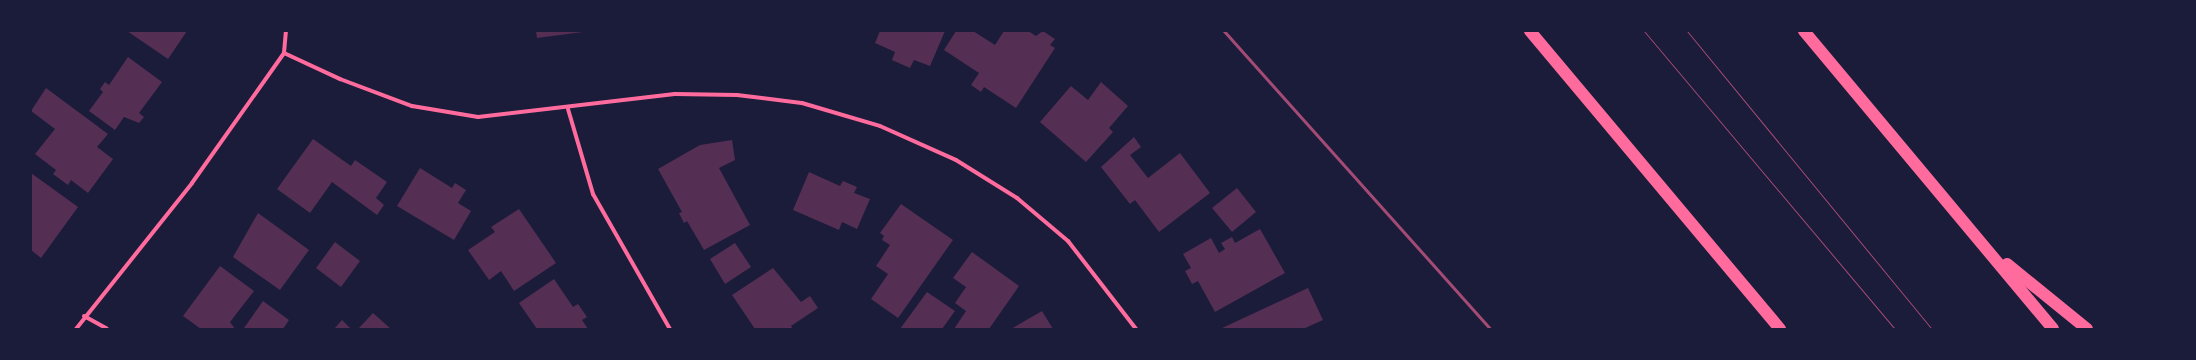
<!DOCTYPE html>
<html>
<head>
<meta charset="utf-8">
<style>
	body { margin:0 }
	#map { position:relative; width:2196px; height:360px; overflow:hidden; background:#1b1b3a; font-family:Lato,sans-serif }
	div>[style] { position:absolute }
	.building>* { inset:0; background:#542f53 }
	.minor>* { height:4px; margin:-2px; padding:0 2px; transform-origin:2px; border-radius:2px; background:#ff6b9d }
	.motorway>* { height:12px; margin:-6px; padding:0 6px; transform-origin:6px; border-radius:6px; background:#ff6b9d }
	.tram>* { height:1px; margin:-0.5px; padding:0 0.5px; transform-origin:0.5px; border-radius:0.5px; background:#a44b75 }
	.rail>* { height:3px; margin:-1.5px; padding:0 1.5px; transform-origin:1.5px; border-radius:1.5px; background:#a44b75 }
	span { translate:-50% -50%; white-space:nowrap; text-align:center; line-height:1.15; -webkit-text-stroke:3.5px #1b1b3a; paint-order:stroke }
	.frame { position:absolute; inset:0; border:32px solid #1b1b3a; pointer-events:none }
</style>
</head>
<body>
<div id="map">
	<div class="building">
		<div style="clip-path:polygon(127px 31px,187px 31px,168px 59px)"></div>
		<div style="clip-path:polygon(536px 31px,583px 31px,583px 32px,537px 38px)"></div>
		<div style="clip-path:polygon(880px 31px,945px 31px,930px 66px,914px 60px,910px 68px,892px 60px,895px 52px,875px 43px)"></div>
		<div style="clip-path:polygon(956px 31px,973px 31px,995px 45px,1004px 31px,1028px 31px,1036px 36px,1043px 31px,1055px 39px,1050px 45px,1055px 48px,1016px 108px,984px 87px,981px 92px,971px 85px,979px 73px,944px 50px)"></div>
		<div style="clip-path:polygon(128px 57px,162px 82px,139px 113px,144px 117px,139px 123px,124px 117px,115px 130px,89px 111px,103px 92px,100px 89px,105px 82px,109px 85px)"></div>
		<div style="clip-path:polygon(1101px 82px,1128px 106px,1109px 128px,1113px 132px,1086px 162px,1040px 122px,1071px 86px,1088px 100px)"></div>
		<div style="clip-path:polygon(46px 88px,108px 134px,97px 147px,113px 159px,88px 193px,71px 180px,68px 185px,53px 174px,56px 170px,35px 154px,55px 129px,31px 111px)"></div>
		<div style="clip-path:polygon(1134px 137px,1141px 147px,1130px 155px,1148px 178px,1180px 153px,1210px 193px,1159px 232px,1135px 200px,1130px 204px,1101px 167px)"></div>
		<div style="clip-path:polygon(313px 139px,351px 166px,355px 160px,387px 182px,376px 198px,384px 205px,377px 215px,332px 182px,310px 213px,277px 189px)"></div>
		<div style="clip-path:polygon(732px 140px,735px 160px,719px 168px,750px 225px,704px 250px,687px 221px,684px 223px,679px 213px,682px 212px,658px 169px,700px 145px)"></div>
		<div style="clip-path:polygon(420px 168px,452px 188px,455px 183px,466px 190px,458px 203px,471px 211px,454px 240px,397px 206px)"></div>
		<div style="clip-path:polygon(809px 172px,840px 186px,843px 181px,857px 187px,854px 193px,870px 199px,857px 229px,842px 222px,839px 230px,793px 210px)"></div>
		<div style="clip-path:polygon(31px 173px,78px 207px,41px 258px,31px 250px)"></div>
		<div style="clip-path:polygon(1237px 188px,1256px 212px,1232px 232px,1212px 208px)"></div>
		<div style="clip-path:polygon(901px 204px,953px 240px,898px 318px,871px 299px,888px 274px,876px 266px,890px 245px,882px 240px,884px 236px,880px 233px)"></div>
		<div style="clip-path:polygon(519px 209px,556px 263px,514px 291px,501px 271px,489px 280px,468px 250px,495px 232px,491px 227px)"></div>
		<div style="clip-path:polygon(258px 213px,309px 250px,280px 290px,233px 257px)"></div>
		<div style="clip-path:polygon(1260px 229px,1285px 273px,1215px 312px,1198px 281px,1192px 284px,1185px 271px,1191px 268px,1183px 254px,1211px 238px,1219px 253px,1225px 249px,1221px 243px,1232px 237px,1235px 243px)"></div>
		<div style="clip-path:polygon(335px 242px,360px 261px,341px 287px,316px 268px)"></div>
		<div style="clip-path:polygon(735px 243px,751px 267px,725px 284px,710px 259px)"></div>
		<div style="clip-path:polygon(972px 252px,1019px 286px,989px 329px,954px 329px,966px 311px,955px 303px,966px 287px,953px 278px)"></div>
		<div style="clip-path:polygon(220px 266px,254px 291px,230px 322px,235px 329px,201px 329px,183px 316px)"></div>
		<div style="clip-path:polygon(773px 268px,801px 302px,810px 296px,818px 308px,791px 326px,793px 329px,755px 329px,732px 295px)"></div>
		<div style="clip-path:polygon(554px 279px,573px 307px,578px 304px,587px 317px,582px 320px,588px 329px,537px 329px,519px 303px)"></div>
		<div style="clip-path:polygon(1308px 288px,1323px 320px,1303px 329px,1220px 329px)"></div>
		<div style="clip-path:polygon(927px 292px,955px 311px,942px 329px,900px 329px)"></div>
		<div style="clip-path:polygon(263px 301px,289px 320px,283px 329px,244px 328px)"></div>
		<div style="clip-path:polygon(1042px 311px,1053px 329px,1011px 329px)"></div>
		<div style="clip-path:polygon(373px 313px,391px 329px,358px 329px)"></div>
		<div style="clip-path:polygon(342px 320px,351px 329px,334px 329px)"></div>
	</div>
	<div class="minor">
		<div style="left:284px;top:53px;width:62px;rotate:24.9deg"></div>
		<div style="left:340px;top:79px;width:77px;rotate:20.6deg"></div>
		<div style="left:412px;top:106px;width:67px;rotate:9.5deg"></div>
		<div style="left:478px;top:117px;width:198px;rotate:-6.7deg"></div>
		<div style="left:675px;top:94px;width:62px;rotate:0.9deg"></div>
		<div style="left:737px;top:95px;width:65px;rotate:7deg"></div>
		<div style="left:802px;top:103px;width:81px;rotate:16.4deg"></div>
		<div style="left:880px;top:126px;width:83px;rotate:24.1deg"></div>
		<div style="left:956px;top:160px;width:72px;rotate:31.9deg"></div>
		<div style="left:1017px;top:198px;width:67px;rotate:40.1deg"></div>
		<div style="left:1068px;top:241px;width:111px;rotate:52.3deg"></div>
		<div style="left:568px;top:109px;width:89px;rotate:73.6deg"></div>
		<div style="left:593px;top:194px;width:155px;rotate:60.3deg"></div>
		<div style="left:84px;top:316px;width:26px;rotate:29deg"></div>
		<div style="left:76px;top:329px;width:186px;rotate:-51.5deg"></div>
		<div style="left:192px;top:183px;width:159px;rotate:-54.7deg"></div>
		<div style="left:284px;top:53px;width:22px;rotate:-85deg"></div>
	</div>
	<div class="motorway">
		<div style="left:1530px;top:31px;width:389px;rotate:50deg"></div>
		<div style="left:1804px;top:31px;width:388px;rotate:50.1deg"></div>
		<div style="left:2007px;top:264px;width:103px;rotate:39.1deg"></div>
	</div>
	<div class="tram">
		<div style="left:1644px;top:31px;width:390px;rotate:49.9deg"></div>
		<div style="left:1687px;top:31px;width:386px;rotate:50.6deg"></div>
	</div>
	<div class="rail">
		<div style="left:1224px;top:31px;width:399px;rotate:48.2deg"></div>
	</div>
	<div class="frame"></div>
</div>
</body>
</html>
